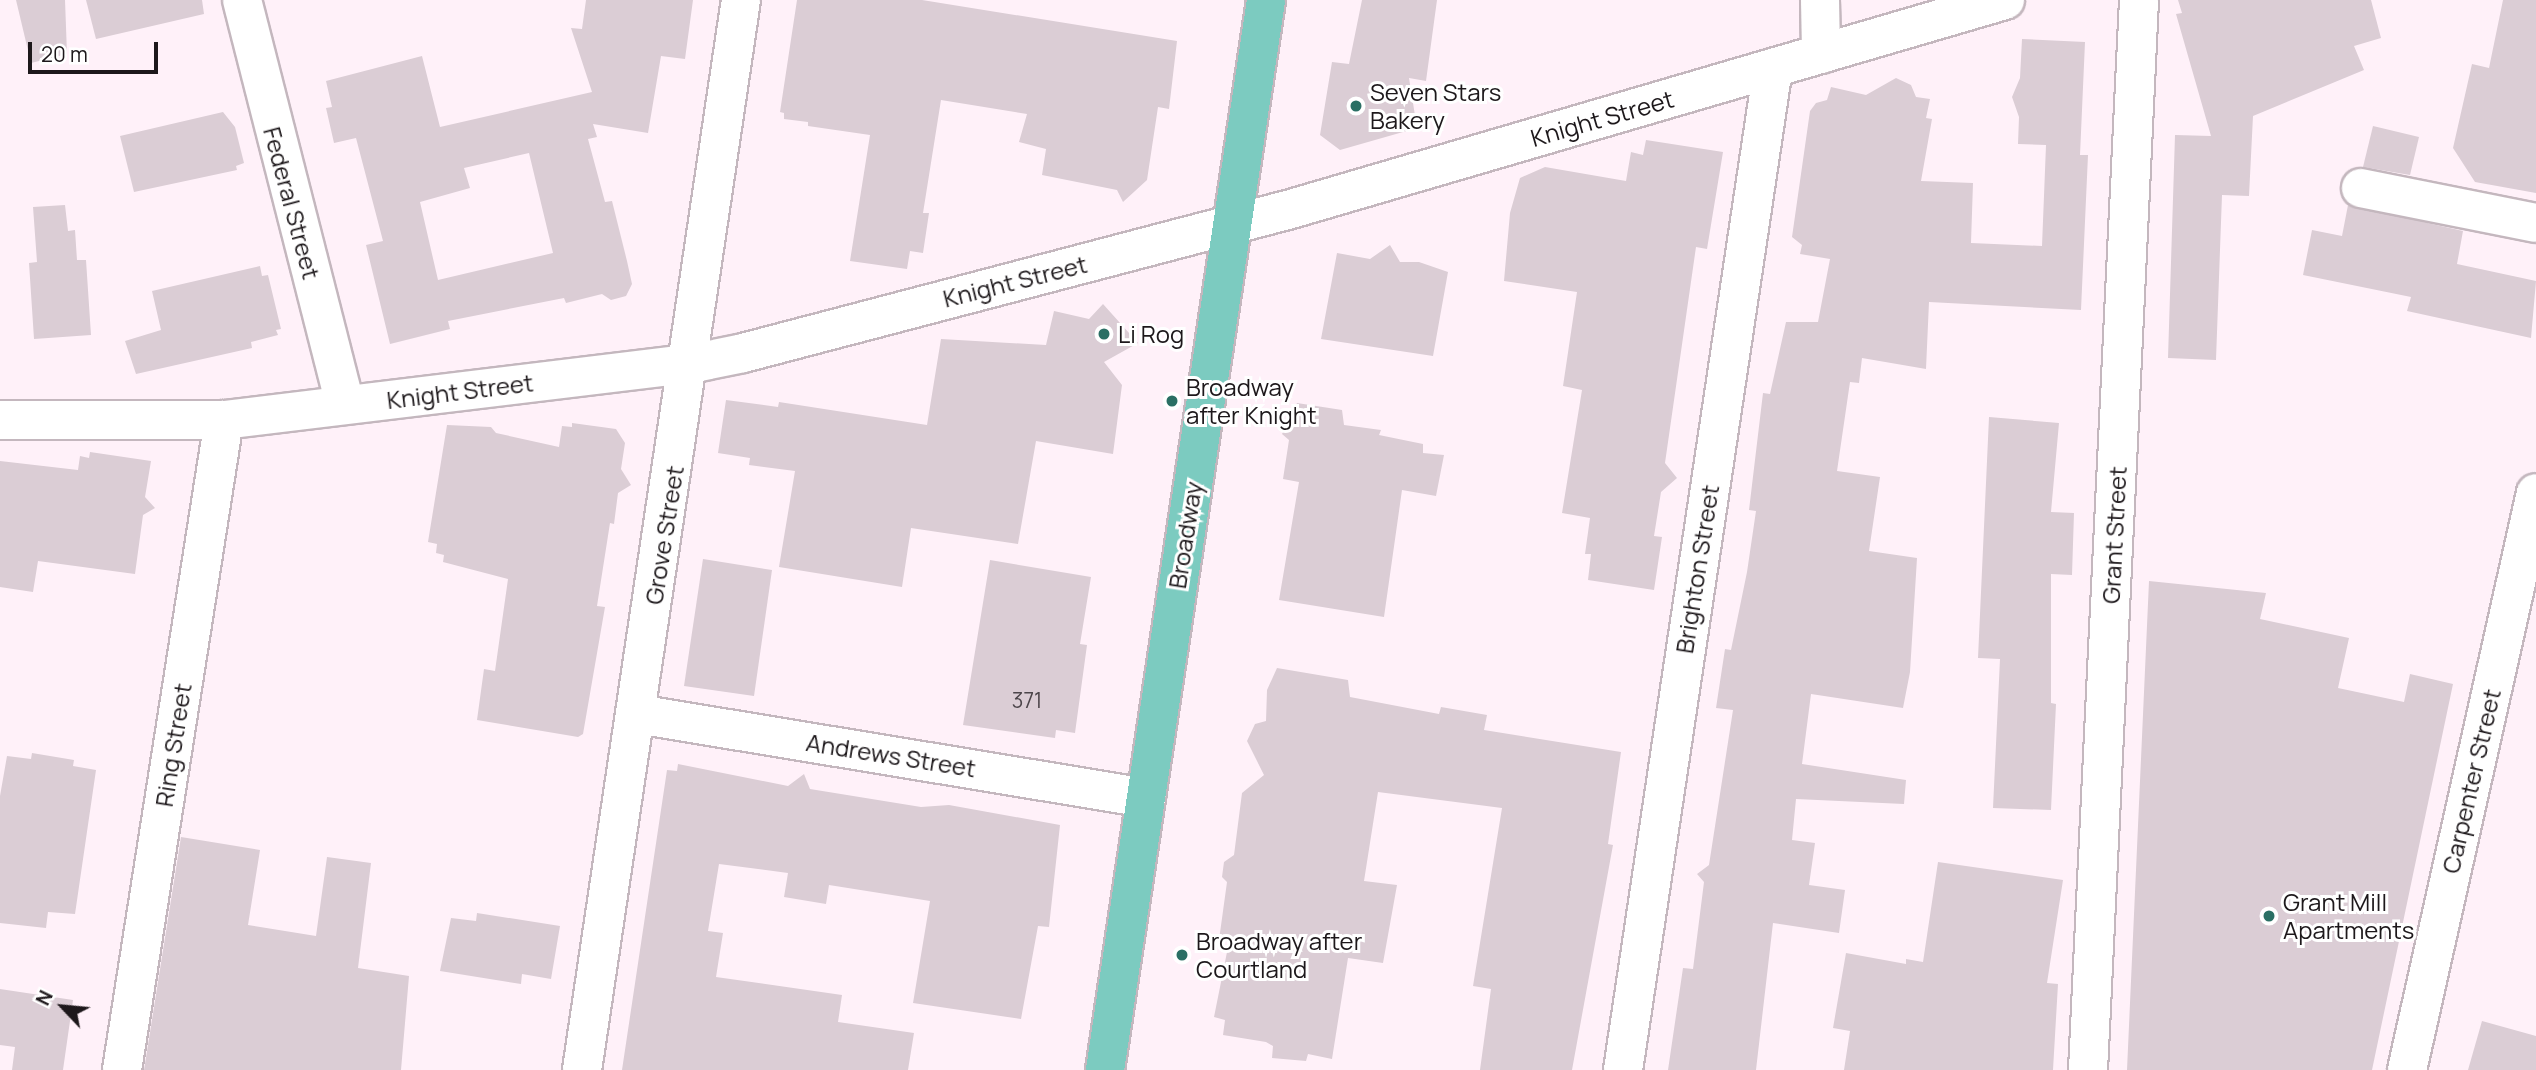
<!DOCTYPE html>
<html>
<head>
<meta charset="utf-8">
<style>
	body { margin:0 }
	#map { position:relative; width:2536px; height:1070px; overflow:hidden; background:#fff1f9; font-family:Manrope,sans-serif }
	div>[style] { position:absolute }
	.building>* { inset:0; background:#dbcdd5 }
	.roads { filter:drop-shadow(2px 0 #c4b7be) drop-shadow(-2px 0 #c4b7be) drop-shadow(0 2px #c4b7be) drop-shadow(0 -2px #c4b7be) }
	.minor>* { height:38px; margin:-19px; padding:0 19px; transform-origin:19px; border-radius:19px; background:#fff }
	.major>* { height:38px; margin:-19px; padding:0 19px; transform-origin:19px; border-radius:19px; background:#7ccbc0 }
	.dots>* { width:19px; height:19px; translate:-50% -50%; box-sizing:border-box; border:4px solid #fff; border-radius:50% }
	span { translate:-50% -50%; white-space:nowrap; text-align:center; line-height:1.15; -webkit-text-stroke:6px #fff; paint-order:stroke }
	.number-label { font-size:21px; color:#4c454a }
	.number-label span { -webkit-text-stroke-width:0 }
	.poi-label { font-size:24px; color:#1d181b }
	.left { translate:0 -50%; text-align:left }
	.street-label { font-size:24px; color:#1d181b }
	.north { position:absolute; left:28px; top:972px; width:70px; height:70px; -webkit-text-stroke:5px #fff; paint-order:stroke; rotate:296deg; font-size:19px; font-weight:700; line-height:28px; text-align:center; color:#1d181b }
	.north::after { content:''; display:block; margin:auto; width:24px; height:32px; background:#1d181b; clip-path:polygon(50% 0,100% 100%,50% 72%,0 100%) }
	.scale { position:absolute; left:28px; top:42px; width:130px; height:32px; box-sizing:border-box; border:4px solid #1d181b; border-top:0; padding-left:9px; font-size:21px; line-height:24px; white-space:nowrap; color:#1d181b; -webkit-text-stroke:5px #fff; paint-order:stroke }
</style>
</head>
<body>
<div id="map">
	<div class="building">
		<div style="clip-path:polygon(16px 0,65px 0,67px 54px,31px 63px)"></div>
		<div style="clip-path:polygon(86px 0,202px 0,204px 14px,96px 39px)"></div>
		<div style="clip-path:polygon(evenodd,586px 0,693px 0,685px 59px,661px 56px,648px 133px,593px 124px,597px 137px,588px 139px,605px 202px,612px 201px,627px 261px,632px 284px,626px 296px,611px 300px,602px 294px,566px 303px,564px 298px,448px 321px,450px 329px,390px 344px,366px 245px,383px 241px,356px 138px,334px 143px,326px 108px,332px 107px,326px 81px,422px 56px,440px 127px,592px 92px,571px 28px,582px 29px,586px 0,529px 153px,553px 253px,438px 280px,420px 202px,470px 188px,464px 168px,529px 153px)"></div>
		<div style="clip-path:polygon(797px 0,922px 0,1177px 41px,1169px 109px,1158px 107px,1147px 180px,1123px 202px,1117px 190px,1042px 175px,1046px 149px,1019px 142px,1027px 114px,941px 100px,923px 213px,929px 213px,923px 253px,910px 251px,907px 269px,850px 261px,870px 135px,808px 126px,808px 122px,784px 119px,784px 113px,780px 112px)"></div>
		<div style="clip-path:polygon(1362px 0,1437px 0,1426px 81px,1409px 78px,1417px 128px,1340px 150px,1320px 135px,1332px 62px,1349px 64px)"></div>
		<div style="clip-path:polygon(2178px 0,2371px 0,2381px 38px,2354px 46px,2364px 70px,2253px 116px,2249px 196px,2222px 195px,2216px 360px,2168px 358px,2175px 135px,2211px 136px,2176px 14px,2182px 13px)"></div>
		<div style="clip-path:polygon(2503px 0,2536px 0,2536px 193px,2475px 182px,2453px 148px,2472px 64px,2489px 68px)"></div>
		<div style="clip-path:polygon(2022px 39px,2085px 42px,2080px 155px,2088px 155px,2081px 310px,1929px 302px,1926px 369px,1862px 358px,1859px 383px,1850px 382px,1837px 471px,1880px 477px,1869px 551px,1917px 558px,1910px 672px,1903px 708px,1811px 694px,1802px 764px,1906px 780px,1904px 804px,1796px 799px,1792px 840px,1815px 843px,1809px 885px,1845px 890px,1839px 933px,1773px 923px,1756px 1070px,1668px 1070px,1683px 968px,1693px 969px,1704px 882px,1697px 874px,1709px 865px,1733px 710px,1716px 708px,1725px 649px,1731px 650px,1747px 572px,1756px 511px,1749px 510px,1763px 393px,1770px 394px,1786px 322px,1818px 322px,1830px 259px,1800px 254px,1802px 245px,1792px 237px,1810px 111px,1816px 103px,1827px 100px,1831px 87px,1866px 95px,1896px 78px,1911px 85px,1916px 97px,1930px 99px,1926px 118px,1932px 119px,1921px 181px,1973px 183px,1971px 243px,2042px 246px,2046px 145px,2018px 144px,2019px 117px,2012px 97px,2020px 78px)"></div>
		<div style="clip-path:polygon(223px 112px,235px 127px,244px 163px,236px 166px,237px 170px,134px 192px,120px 136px)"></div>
		<div style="clip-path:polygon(2373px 126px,2419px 137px,2410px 175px,2363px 167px)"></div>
		<div style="clip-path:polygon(1646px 140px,1723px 152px,1707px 249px,1696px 247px,1665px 463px,1677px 478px,1661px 492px,1654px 536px,1662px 537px,1654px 590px,1588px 580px,1591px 554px,1585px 554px,1590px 518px,1562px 513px,1582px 390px,1563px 386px,1577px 292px,1504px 281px,1510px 213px,1520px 178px,1545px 167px,1626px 181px,1631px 152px,1643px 155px)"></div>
		<div style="clip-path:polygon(65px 205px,68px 231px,75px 230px,77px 260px,86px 260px,91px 335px,34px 339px,29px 263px,37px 262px,33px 207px)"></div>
		<div style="clip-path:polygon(2348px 205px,2463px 231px,2457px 264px,2536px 281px,2531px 338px,2407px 311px,2411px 297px,2303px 275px,2312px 230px,2342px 236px)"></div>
		<div style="clip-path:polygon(1390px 245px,1400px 262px,1419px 262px,1448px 272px,1433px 356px,1321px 339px,1337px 253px,1370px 259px)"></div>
		<div style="clip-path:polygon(260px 266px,262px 276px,268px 275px,281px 329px,276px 330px,278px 335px,251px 342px,252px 348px,136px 374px,125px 341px,161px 330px,152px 291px)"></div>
		<div style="clip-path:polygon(1103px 304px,1138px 343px,1104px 362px,1122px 385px,1113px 454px,1036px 441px,1018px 544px,911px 528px,902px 587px,779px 567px,795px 471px,749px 465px,750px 458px,718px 453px,726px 400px,778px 407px,779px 402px,927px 425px,941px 339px,1046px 345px,1054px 311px,1089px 319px)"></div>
		<div style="clip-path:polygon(1297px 403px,1342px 410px,1344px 425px,1381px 430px,1379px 435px,1423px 444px,1423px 453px,1444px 455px,1436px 496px,1402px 490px,1384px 617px,1279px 600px,1299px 482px,1283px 479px,1289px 440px,1282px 434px)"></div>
		<div style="clip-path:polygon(1989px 417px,2059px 423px,2051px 512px,2074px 513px,2072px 575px,2051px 574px,2051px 703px,2056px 704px,2051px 810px,1993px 808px,2000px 659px,1978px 658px)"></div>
		<div style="clip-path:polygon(572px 423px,616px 429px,625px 443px,621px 469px,631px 485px,618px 493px,614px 524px,610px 523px,597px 606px,605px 607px,583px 734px,578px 737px,477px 720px,484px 669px,495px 671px,508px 579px,443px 562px,444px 555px,436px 553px,437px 544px,428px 542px,447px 425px,491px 427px,496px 433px,559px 447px,562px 426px,572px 427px)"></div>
		<div style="clip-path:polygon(90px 452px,151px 461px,145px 497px,155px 508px,143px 515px,135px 574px,38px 561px,33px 592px,0 587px,0 461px,78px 470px,80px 456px,89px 458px)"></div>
		<div style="clip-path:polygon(703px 559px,772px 570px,754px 696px,684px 686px)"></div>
		<div style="clip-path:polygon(990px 560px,1091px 577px,1080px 644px,1087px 645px,1075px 733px,1056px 730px,1055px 738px,963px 725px)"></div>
		<div style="clip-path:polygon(2149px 581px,2266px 593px,2260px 619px,2349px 638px,2338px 688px,2404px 702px,2410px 674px,2453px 684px,2372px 1070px,2127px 1070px)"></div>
		<div style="clip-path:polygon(1277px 668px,1348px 680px,1350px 697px,1439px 714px,1441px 707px,1487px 715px,1484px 730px,1621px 752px,1608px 844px,1613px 845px,1572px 1070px,1480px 1070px,1491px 989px,1473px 986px,1502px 808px,1378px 792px,1364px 881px,1397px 885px,1383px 963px,1348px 958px,1332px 1059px,1308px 1054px,1306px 1061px,1272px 1058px,1273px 1046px,1266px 1042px,1223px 1035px,1225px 1020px,1214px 1017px,1229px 942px,1219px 940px,1227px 882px,1222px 877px,1224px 862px,1234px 855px,1242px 793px,1264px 775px,1247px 741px,1255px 724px,1266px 721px,1267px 690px)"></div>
		<div style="clip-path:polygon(32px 753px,74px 760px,73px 766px,96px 770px,75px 914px,48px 912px,46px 928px,0 923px,0 796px,7px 756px,31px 759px)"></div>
		<div style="clip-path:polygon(678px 764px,788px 786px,804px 774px,810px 789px,921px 807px,949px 805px,1060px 825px,1049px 927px,1038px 926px,1021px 1019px,913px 1003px,930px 901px,829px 885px,826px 904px,784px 897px,788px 873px,719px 864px,708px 931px,723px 933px,716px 977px,842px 995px,838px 1022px,914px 1033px,908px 1070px,622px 1070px,667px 770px,677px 771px)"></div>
		<div style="clip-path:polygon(181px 837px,260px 850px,248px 925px,316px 936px,327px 857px,371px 863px,358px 968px,409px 976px,401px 1070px,144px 1070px)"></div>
		<div style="clip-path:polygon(1938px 862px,2063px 880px,2047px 983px,2058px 984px,2053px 1070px,1844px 1070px,1850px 1031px,1833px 1028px,1846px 953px,1906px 964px,1906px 959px,1923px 962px)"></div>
		<div style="clip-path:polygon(477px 913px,560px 926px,551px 979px,522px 974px,521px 984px,440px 971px,451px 918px,476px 921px)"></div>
		<div style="clip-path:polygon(0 989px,73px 1000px,63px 1070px,12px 1070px,15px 1047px,0 1045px)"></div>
		<div style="clip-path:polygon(2482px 1021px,2536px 1036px,2536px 1070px,2468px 1070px)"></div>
	</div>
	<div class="roads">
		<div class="minor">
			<div style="left:242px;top:0;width:417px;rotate:75.7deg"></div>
			<div style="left:1820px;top:0;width:54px;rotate:88.9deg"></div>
			<div style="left:2361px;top:188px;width:178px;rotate:11.3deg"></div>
			<div style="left:0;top:420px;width:224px"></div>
			<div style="left:224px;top:420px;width:469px;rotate:-6.9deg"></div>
			<div style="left:690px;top:364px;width:54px;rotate:-11.7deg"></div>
			<div style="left:743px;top:353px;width:567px;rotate:-14.72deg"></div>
			<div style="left:1291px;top:209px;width:744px;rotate:-16.32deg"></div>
			<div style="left:637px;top:714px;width:516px;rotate:9.37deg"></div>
			<div style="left:122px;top:1070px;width:658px;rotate:-81.08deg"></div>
			<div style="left:582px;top:1070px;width:1082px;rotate:-81.55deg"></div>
			<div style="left:1623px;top:1070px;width:1013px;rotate:-81.49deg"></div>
			<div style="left:2088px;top:1070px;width:1071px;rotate:-87.27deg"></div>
			<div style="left:2407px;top:1070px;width:591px;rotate:-77.4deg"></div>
		</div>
		<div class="major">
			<div style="left:1105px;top:1070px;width:1082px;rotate:-81.44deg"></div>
		</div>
	</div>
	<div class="dots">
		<div style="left:1356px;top:106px;background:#2a6f64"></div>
		<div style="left:1104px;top:334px;background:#2a6f64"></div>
		<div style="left:1172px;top:401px;background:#2a6f64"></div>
		<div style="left:2269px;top:916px;background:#2a6f64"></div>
		<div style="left:1182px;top:955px;background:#2a6f64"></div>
	</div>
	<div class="number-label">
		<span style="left:1027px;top:700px">371</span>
	</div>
	<div class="poi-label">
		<span class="left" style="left:1370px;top:106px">Seven Stars<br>Bakery</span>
		<span class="left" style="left:1118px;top:334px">Li Rog</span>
		<span class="left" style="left:1186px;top:401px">Broadway<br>after Knight</span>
		<span class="left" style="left:2283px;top:916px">Grant Mill<br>Apartments</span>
		<span class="left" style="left:1196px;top:955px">Broadway after<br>Courtland</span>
	</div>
	<div class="street-label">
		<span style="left:1602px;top:118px;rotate:-16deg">Knight Street</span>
		<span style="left:292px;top:203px;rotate:75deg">Federal Street</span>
		<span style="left:1015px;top:281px;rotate:-14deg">Knight Street</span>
		<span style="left:460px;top:391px;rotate:-7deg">Knight Street</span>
		<span style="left:664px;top:535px;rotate:-81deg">Grove Street</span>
		<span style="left:1185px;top:535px;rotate:-81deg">Broadway</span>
		<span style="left:2114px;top:535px;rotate:-87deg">Grant Street</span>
		<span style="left:1697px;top:569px;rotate:-81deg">Brighton Street</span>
		<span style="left:173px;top:745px;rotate:-81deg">Ring Street</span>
		<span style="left:891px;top:755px;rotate:9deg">Andrews Street</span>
		<span style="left:2471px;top:781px;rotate:-77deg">Carpenter Street</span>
	</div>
	<div class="north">N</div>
	<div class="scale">20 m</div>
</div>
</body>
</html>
